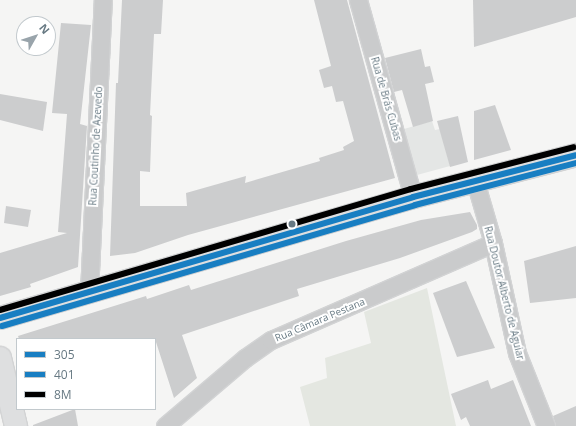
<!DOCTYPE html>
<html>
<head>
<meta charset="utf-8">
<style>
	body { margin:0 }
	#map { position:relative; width:576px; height:426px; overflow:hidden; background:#f5f5f4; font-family:"Open Sans",sans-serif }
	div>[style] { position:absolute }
	.built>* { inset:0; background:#e4e6e5 }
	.green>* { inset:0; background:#e4e7e1 }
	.building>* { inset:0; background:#cccdce }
	.roads { filter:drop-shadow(1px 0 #d2d3d4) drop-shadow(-1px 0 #d2d3d4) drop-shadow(0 1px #d2d3d4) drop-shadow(0 -1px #d2d3d4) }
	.minor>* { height:17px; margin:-8.5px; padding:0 8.5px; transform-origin:8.5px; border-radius:8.5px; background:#cacbcc }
	.secondary>* { height:22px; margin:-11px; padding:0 11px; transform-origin:11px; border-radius:11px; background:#dedfe0 }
	.primary>* { height:22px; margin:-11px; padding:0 11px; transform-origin:11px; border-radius:11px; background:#dedfe0 }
	.bus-1>* { height:6px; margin:-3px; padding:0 3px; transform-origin:3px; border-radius:3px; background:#187ec2 }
	.bus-2>* { height:6px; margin:-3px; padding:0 3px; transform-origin:3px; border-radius:3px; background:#187ec2 }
	.bus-3>* { height:6px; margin:-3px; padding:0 3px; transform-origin:3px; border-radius:3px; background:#000 }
	.dots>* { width:11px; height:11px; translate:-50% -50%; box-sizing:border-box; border:2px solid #fff; border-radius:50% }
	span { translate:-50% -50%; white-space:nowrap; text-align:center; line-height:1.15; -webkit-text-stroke:4px #fff; paint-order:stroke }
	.street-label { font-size:10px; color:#677983 }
	.legend { position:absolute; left:16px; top:338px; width:140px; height:72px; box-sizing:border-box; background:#fff; border:1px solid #c2c9cd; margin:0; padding:5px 7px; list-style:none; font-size:12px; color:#677983 }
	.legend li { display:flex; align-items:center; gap:8px; height:20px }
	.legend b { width:20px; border:1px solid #c2c9cd }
	.north { position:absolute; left:16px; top:16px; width:40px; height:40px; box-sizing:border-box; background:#fff; border:1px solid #c2c9cd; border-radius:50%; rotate:51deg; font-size:11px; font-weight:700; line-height:16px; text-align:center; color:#677983 }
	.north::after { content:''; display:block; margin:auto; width:14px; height:18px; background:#99a4ab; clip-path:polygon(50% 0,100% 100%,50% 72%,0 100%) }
</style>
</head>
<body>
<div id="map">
	<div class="built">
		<div style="clip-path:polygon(432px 121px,435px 130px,440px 129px,450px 166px,417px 175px,404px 129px)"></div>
	</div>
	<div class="green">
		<div style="clip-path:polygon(427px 288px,456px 426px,310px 426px,300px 387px,327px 378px,325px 358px,371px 343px,364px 312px)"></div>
	</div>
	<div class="building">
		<div style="clip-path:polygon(122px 0,163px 0,161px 34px,154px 34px,150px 115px,152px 116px,150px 172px,140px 171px,140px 206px,187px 206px,186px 193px,246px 176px,245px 183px,320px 161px,319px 158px,344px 150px,343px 147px,354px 141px,343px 101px,336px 102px,332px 86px,324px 88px,319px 70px,331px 66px,314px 0,347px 0,395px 178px,188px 235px,135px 253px,110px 256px,116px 83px,118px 83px)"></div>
		<div style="clip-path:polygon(473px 0,576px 0,576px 17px,474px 47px)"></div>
		<div style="clip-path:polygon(61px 23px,91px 25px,80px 124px,87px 126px,78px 267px,30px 284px,31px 287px,0 296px,0 253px,67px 233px,58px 232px,67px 114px,52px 113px)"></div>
		<div style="clip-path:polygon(421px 49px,425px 67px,430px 66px,434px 82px,425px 84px,433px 121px,413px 127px,402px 90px,394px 92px,385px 58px)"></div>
		<div style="clip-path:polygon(0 94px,47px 102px,43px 131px,0 120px)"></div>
		<div style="clip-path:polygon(495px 105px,511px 150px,474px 160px,474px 111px)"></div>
		<div style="clip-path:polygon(458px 116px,468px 162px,450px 167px,437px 121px)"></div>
		<div style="clip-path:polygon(6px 206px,31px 210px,28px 227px,4px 223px)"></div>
		<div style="clip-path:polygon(470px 212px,477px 225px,477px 229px,472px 232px,400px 258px,297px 289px,299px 296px,182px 335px,197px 378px,174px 398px,155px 339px,19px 339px,18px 336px,146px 296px,147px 299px,189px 285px,191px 290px,346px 241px,421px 220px)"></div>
		<div style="clip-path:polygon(576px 246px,576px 298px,530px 303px,524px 261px)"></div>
		<div style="clip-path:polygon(466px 281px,495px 348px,457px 357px,433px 293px)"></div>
		<div style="clip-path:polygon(488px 380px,491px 389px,513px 380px,531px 426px,535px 426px,470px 426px,466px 417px,461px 420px,451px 394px)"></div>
		<div style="clip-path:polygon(576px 406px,576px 426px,556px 426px,553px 416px)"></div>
		<div style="clip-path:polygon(75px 409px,78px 426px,33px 426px,33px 425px)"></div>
	</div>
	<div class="roads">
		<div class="minor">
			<div style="left:358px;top:0;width:205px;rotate:74.4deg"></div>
			<div style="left:475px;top:181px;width:65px;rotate:73.8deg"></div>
			<div style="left:493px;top:243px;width:113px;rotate:77.7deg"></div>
			<div style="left:517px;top:353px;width:79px;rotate:68.3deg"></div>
			<div style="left:89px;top:293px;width:293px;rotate:-87.3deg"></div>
			<div style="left:165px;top:426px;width:105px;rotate:-40.4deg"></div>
			<div style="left:245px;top:358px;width:32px;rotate:-35deg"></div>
			<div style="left:271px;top:340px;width:242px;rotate:-23.6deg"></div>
		</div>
		<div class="secondary">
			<div style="left:0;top:358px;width:70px;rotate:76.8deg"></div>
		</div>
		<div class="primary">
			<div style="left:0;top:318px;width:430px;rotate:-16.3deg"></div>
			<div style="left:413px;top:197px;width:168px;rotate:-14.4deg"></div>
		</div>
	</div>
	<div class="bus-1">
		<div style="left:0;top:318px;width:430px;rotate:-16.3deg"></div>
		<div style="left:413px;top:197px;width:168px;rotate:-14.4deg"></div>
	</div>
	<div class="bus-2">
		<div style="left:2px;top:326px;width:430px;rotate:-16.3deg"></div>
		<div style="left:415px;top:205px;width:166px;rotate:-14.6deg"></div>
	</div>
	<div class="bus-3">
		<div style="left:0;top:310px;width:428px;rotate:-16.4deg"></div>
		<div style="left:411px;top:189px;width:168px;rotate:-14.4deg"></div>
	</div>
	<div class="dots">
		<div style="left:292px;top:224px;background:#677983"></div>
	</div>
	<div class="street-label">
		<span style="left:386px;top:99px;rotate:74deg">Rua de Brás Cubas</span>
		<span style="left:96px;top:146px;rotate:-87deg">Rua Coutinho de Azevedo</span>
		<span style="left:504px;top:293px;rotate:76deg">Rua Doutor Alberto de Aguiar</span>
		<span style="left:320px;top:320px;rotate:-23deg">Rua Câmara Pestana</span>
	</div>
	<ul class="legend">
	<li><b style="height:5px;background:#187ec2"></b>305</li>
	<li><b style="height:5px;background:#187ec2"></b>401</li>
	<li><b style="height:5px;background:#000"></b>8M</li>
	</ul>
	<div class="north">N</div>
</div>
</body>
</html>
